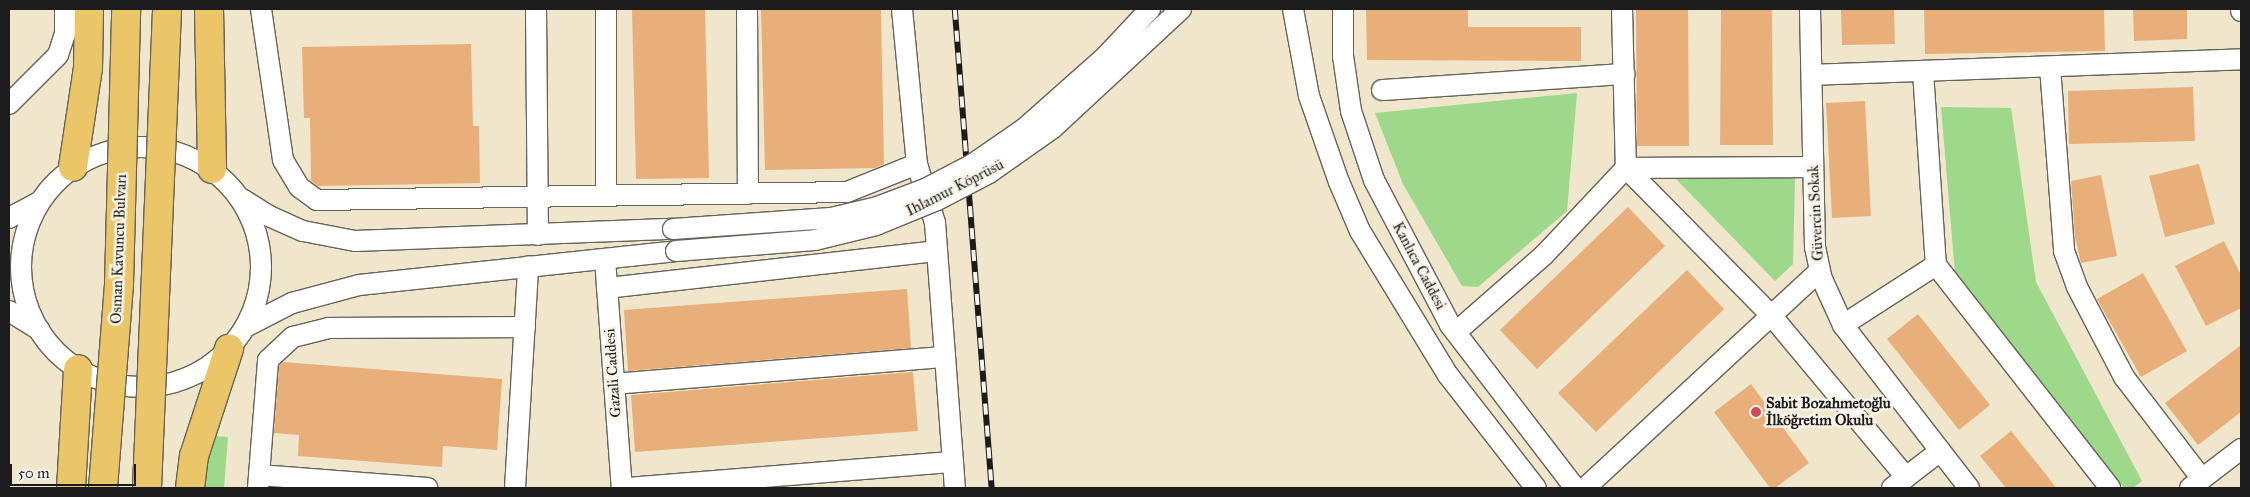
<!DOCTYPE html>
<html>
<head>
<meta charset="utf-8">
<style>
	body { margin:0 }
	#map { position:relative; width:2250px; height:497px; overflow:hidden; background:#f0e6cb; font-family:"IM FELL Great Primer",serif }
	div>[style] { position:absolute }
	.green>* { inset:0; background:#9dd88b }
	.building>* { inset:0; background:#e9af7a }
	.roads { filter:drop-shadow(1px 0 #666359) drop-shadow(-1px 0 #666359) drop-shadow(0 1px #666359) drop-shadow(0 -1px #666359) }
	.minor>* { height:20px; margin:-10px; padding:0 10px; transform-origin:10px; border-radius:10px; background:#fff }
	.minor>.ring { margin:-10px; padding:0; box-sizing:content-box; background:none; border:20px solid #fff; border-radius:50% }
	.highway>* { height:28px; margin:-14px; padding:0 14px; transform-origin:14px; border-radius:14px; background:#ebc669 }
	.rail>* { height:5.5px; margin-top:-2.75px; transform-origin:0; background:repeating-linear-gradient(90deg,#f7f3e8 0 11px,#1c1c1c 0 22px); box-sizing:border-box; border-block:1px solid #1c1c1c }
	.bridges { filter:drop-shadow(1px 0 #666359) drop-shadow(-1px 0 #666359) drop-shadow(0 1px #666359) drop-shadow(0 -1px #666359) }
	.minor-bridge>* { height:20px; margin:-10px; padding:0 10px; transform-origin:10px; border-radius:10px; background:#fff }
	.highway-bridge>* { height:28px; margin:-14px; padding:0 14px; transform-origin:14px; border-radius:14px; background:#ebc669 }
	.dots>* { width:14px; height:14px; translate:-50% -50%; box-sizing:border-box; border:2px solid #f7f3e8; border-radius:50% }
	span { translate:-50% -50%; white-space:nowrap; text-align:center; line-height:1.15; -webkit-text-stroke:5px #f7f3e8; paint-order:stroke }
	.street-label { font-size:15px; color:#1c1c1c }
	.poi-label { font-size:15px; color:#1c1c1c; font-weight:700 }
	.left { translate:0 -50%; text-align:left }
	.frame { position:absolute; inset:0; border:10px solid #1c1c1c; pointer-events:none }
	.scale { position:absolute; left:10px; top:464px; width:126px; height:22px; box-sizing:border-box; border:2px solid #1c1c1c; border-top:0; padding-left:6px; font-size:15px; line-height:18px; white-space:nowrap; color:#1c1c1c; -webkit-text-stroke:4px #f7f3e8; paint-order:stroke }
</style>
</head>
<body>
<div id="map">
	<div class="green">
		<div style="clip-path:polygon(1577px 93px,1567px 211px,1478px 287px,1462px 286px,1403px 184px,1375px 113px)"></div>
		<div style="clip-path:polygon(1941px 107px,2011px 108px,2036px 282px,2142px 481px,2133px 488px,2124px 488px,1955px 273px)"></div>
		<div style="clip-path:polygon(1675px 178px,1795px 178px,1793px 264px,1775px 281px)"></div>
		<div style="clip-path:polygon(211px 436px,228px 437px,224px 488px,205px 488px)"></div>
	</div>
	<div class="building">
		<div style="clip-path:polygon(632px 9px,705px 9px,709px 178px,636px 179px)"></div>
		<div style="clip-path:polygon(761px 9px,881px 9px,884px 164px,875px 168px,765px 170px)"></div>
		<div style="clip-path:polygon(1366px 9px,1468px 9px,1468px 27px,1581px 27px,1581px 61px,1367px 60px)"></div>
		<div style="clip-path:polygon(1636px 9px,1688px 9px,1689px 146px,1637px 146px)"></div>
		<div style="clip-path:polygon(1721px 9px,1772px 9px,1773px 145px,1720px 145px)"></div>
		<div style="clip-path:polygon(1841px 9px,1894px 9px,1895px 44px,1842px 45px)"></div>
		<div style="clip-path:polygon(1924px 9px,2104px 9px,2105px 51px,1925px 54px)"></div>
		<div style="clip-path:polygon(2133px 9px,2187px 9px,2187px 39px,2134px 41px)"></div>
		<div style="clip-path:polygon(471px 44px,473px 126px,479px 126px,480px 183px,318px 186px,311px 181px,310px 118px,304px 118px,302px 47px)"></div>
		<div style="clip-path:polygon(2193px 87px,2195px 141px,2069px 144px,2068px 91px)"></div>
		<div style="clip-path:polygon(1865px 101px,1871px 216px,1832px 218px,1826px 103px)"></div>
		<div style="clip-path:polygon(2199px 164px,2215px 224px,2165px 237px,2149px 176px)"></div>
		<div style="clip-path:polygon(2101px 175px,2117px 256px,2081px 263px,2075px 236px,2071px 181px)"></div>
		<div style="clip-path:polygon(1628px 207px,1665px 246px,1537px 369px,1500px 330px)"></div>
		<div style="clip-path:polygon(2224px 241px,2241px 275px,2241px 308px,2206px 326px,2175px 266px)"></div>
		<div style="clip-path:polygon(1687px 270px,1724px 309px,1596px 432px,1558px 393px)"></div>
		<div style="clip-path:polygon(2143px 273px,2187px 351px,2141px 377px,2097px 299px)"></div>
		<div style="clip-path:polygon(907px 289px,911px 348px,628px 371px,624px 310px)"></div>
		<div style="clip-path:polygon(1918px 314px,1990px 405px,1959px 430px,1887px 339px)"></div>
		<div style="clip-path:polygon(2241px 345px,2241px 412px,2198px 445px,2165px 403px)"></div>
		<div style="clip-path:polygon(283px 362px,502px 379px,497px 450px,443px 446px,442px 467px,298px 456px,299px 435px,274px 433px,279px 366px)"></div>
		<div style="clip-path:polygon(913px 372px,918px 431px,635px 452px,631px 395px)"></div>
		<div style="clip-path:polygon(1751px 384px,1809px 463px,1775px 488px,1770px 488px,1714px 412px)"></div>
		<div style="clip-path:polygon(2011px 431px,2048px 477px,2056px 488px,2006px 488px,1980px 456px)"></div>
	</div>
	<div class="roads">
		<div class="minor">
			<div style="left:261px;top:9px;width:153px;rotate:81.7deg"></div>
			<div style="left:283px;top:160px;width:31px;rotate:59deg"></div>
			<div style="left:299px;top:187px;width:22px;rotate:36deg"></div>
			<div style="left:317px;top:200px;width:530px;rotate:-0.86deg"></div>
			<div style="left:847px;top:192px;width:75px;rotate:-21.8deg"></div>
			<div style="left:536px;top:9px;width:226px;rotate:89.5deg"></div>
			<div style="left:606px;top:9px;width:187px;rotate:90deg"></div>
			<div style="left:747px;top:9px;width:185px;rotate:89.7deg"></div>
			<div style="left:902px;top:9px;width:156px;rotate:84.5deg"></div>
			<div style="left:917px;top:164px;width:62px;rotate:73deg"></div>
			<div style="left:935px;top:223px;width:266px;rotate:85.7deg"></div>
			<div style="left:1293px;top:9px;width:88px;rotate:79.6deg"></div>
			<div style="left:1309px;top:96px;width:91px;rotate:70.8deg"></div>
			<div style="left:1339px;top:182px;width:53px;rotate:66.8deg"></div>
			<div style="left:1360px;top:231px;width:169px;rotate:58.6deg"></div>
			<div style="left:1448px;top:375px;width:143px;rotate:52.1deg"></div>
			<div style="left:1343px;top:9px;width:47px;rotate:90deg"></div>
			<div style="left:1343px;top:56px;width:56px;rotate:81.7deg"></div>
			<div style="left:1351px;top:111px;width:73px;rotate:71.6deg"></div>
			<div style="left:1374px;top:180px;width:164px;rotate:62.3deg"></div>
			<div style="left:1450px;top:325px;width:205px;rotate:52.5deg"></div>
			<div style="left:1622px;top:9px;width:159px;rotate:88.6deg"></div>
			<div style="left:1626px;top:168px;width:206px;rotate:45.4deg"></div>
			<div style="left:1771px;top:315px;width:211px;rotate:50.2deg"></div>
			<div style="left:1810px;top:9px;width:238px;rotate:88.8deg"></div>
			<div style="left:1815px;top:247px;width:33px;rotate:78deg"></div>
			<div style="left:1822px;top:279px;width:51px;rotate:65.5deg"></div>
			<div style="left:1843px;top:325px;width:206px;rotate:52.3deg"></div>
			<div style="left:2241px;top:9px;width:2px;rotate:90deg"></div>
			<div style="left:2050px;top:67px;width:185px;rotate:85.6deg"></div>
			<div style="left:2064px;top:251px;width:38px;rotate:70deg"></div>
			<div style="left:2077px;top:287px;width:102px;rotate:62.4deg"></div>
			<div style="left:2124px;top:377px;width:128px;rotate:52.6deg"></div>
			<div style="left:1923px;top:71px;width:194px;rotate:86.2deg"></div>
			<div style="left:1936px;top:265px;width:283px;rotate:52deg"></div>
			<div style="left:1812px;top:75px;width:429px;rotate:-2.1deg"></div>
			<div style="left:1382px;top:90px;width:243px;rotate:-3.8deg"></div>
			<div style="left:9px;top:104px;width:69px;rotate:-45deg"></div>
			<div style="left:58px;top:55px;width:22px;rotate:-72deg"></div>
			<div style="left:65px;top:34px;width:25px;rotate:-90deg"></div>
			<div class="ring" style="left:21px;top:147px;width:220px;height:220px"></div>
			<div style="left:242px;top:199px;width:32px;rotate:32deg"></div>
			<div style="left:269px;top:216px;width:37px;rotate:24deg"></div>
			<div style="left:303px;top:231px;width:53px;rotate:10.9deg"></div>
			<div style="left:355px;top:241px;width:318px;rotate:-2.2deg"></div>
			<div style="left:9px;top:218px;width:34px;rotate:-28deg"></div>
			<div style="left:605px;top:259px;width:230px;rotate:85.8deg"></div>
			<div style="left:607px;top:288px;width:332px;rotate:-6.4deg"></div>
			<div style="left:9px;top:311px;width:36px;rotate:32deg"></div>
			<div style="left:1843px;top:325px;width:111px;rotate:-32.8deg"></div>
			<div style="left:245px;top:327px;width:53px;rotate:-27.1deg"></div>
			<div style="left:292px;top:303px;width:69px;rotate:-15deg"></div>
			<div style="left:359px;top:285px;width:319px;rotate:-6.1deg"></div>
			<div style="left:1456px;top:332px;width:117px;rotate:-41.2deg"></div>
			<div style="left:1544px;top:255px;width:120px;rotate:-46.7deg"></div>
			<div style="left:1626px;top:168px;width:187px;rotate:-0.3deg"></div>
			<div style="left:614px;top:384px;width:332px;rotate:-4.7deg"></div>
			<div style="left:259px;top:475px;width:169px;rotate:4.4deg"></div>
			<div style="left:258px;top:488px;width:128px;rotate:-85.5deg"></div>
			<div style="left:268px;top:360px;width:34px;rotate:-43deg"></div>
			<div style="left:293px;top:337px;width:37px;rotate:-14deg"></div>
			<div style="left:329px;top:328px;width:196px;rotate:-0.3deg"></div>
			<div style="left:515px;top:488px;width:222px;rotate:-86.6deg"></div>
			<div style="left:628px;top:488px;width:326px;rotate:-4.6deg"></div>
			<div style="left:1585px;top:488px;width:319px;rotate:-42.8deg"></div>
			<div style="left:1892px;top:488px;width:61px;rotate:-37.6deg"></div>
			<div style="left:2190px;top:488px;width:64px;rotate:-37.4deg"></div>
		</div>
		<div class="highway">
			<div style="left:209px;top:9px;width:160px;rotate:88.9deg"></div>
			<div style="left:73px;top:167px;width:100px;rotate:-81.4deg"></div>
			<div style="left:88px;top:68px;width:59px;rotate:-89deg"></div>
			<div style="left:71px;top:488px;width:119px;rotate:-86.6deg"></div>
			<div style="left:190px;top:488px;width:32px;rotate:-83deg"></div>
			<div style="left:194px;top:456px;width:113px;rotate:-71.9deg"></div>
		</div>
	</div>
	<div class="rail">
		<div style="left:955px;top:9px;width:480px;rotate:85.6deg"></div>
	</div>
	<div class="bridges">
		<div class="minor-bridge">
			<div style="left:673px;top:229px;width:158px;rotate:-4deg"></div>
			<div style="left:831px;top:218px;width:47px;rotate:-13.4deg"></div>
			<div style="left:877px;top:207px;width:51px;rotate:-20.6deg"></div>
			<div style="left:925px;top:189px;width:54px;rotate:-27.5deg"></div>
			<div style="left:973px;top:164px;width:63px;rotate:-34.7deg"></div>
			<div style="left:1025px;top:128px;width:107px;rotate:-41.6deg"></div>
			<div style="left:1105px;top:57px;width:66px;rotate:-46.8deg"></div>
			<div style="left:676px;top:251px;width:139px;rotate:-4.5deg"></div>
			<div style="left:815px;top:240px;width:63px;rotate:-13.8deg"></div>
			<div style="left:876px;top:225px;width:66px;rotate:-22.3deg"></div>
			<div style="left:937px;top:200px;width:59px;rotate:-27.4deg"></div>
			<div style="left:989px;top:173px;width:78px;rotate:-35.1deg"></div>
			<div style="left:1053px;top:128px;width:175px;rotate:-42.9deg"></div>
		</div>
		<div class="highway-bridge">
			<div style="left:103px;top:488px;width:205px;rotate:-85.5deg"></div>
			<div style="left:119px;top:284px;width:275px;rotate:-88.5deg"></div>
			<div style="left:147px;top:488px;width:479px;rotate:-87.6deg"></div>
		</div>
	</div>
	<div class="dots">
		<div style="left:1756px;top:412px;background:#d1495b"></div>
	</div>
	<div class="street-label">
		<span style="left:955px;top:188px;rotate:-27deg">Ihlamur Köprüsü</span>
		<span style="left:1816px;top:213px;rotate:-93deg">Güvercin Sokak</span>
		<span style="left:119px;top:249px;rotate:-88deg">Osman Kavuncu Bulvarı</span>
		<span style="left:1419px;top:266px;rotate:62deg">Kanlıca Caddesi</span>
		<span style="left:613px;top:373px;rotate:-94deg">Gazali Caddesi</span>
	</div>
	<div class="poi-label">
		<span class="left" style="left:1766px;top:412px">Sabit Bozahmetoğlu<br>İlköğretim Okulu</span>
	</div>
	<div class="frame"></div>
	<div class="scale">50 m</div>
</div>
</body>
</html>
